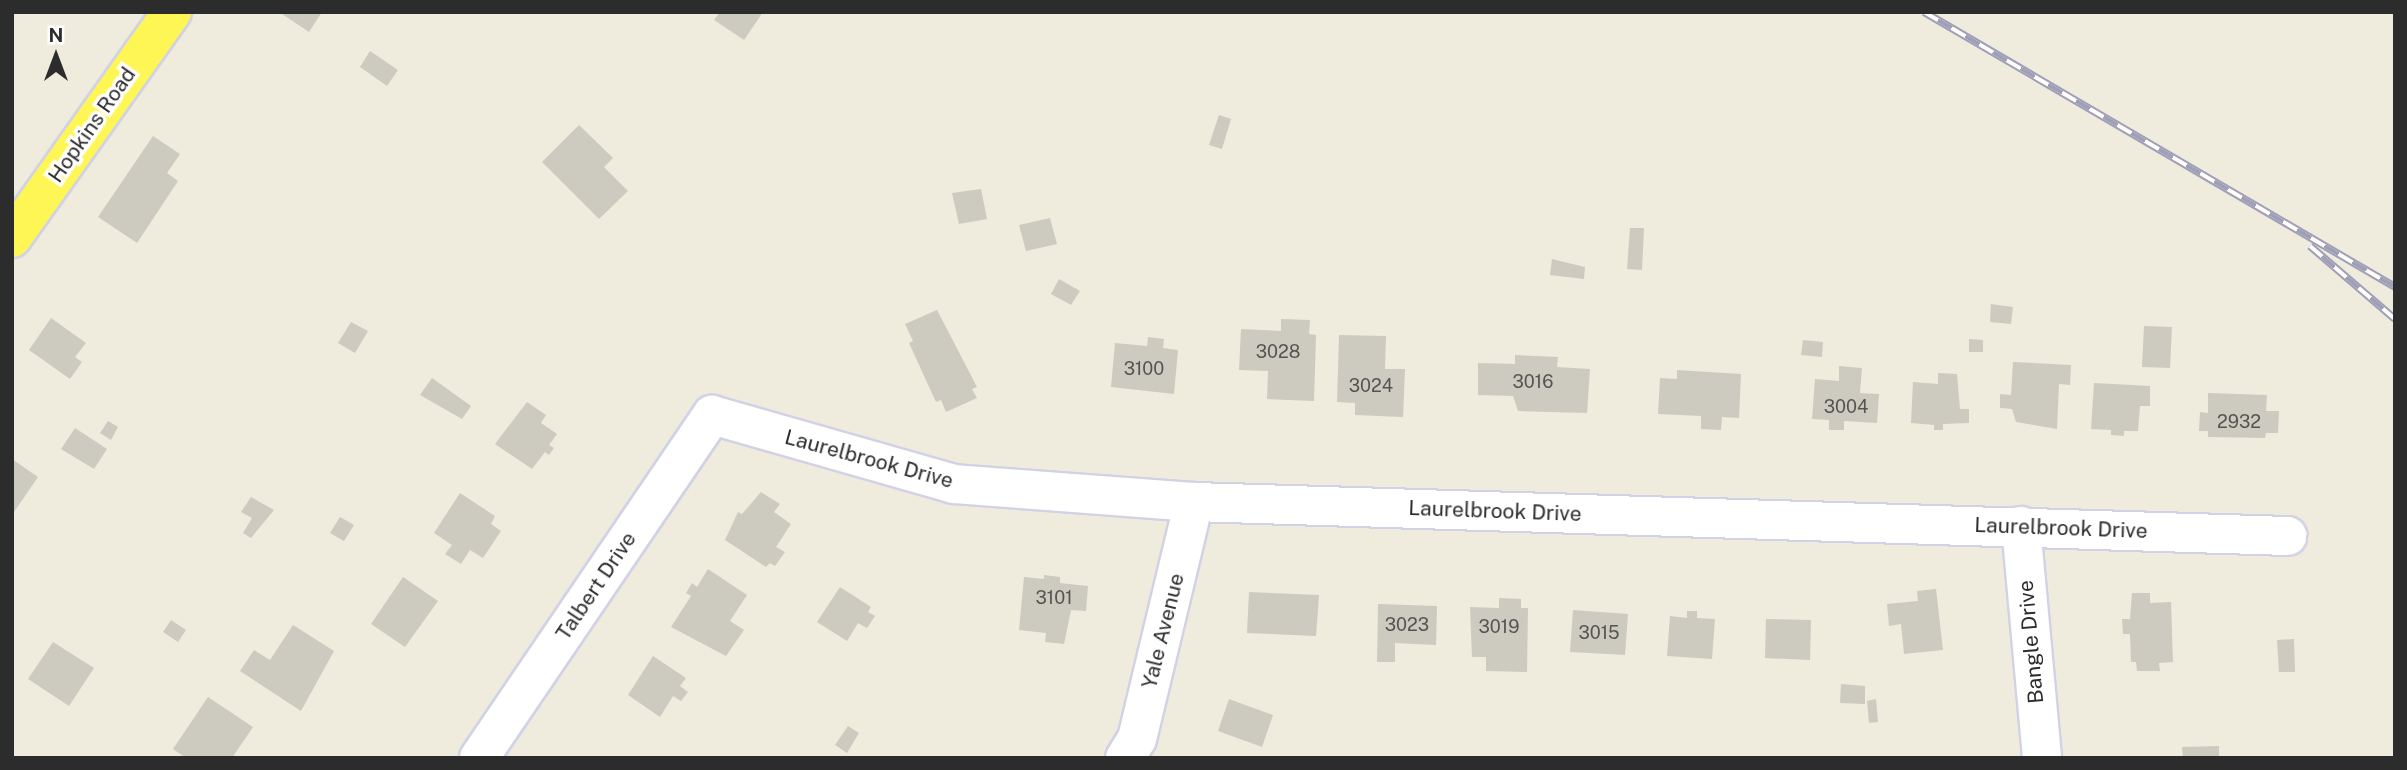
<!DOCTYPE html>
<html>
<head>
<meta charset="utf-8">
<style>
	body { margin:0 }
	#map { position:relative; width:2407px; height:770px; overflow:hidden; background:#efebdd; font-family:"Public Sans",sans-serif }
	div>[style] { position:absolute }
	.building>* { inset:0; background:#cdcac0 }
	.roads { filter:drop-shadow(2px 0 #d2d2e6) drop-shadow(-2px 0 #d2d2e6) drop-shadow(0 2px #d2d2e6) drop-shadow(0 -2px #d2d2e6) }
	.minor>* { height:38px; margin:-19px; padding:0 19px; transform-origin:19px; border-radius:19px; background:#fff }
	.major>* { height:38px; margin:-19px; padding:0 19px; transform-origin:19px; border-radius:19px; background:#fdf655 }
	.rail>* { height:8px; margin-top:-4px; transform-origin:0; background:repeating-linear-gradient(90deg,#fff 0 16px,#a09fb8 0 32px); box-sizing:border-box; border-block:2px solid #a09fb8 }
	span { translate:-50% -50%; white-space:nowrap; text-align:center; line-height:1.15; -webkit-text-stroke:7px #fff; paint-order:stroke }
	.number-label { font-size:18px; color:#545451 }
	.number-label span { -webkit-text-stroke-width:0 }
	.street-label { font-size:21px; color:#2c2c2c }
	.frame { position:absolute; inset:0; border:14px solid #2c2c2c; pointer-events:none }
	.north { position:absolute; left:21px; top:21px; width:70px; height:70px; -webkit-text-stroke:5px #fff; paint-order:stroke; rotate:0deg; font-size:19px; font-weight:700; line-height:28px; text-align:center; color:#2c2c2c }
	.north::after { content:''; display:block; margin:auto; width:24px; height:32px; background:#2c2c2c; clip-path:polygon(50% 0,100% 100%,50% 72%,0 100%) }
</style>
</head>
<body>
<div id="map">
	<div class="building">
		<div style="clip-path:polygon(279px 12px,322px 12px,309px 32px)"></div>
		<div style="clip-path:polygon(720px 12px,763px 12px,744px 40px,714px 20px)"></div>
		<div style="clip-path:polygon(370px 51px,398px 70px,387px 86px,360px 67px)"></div>
		<div style="clip-path:polygon(1219px 115px,1231px 119px,1222px 149px,1209px 145px)"></div>
		<div style="clip-path:polygon(579px 125px,613px 158px,604px 167px,628px 191px,599px 219px,542px 162px)"></div>
		<div style="clip-path:polygon(153px 136px,180px 154px,167px 173px,178px 181px,137px 243px,98px 217px)"></div>
		<div style="clip-path:polygon(981px 189px,987px 219px,959px 224px,952px 193px)"></div>
		<div style="clip-path:polygon(1050px 218px,1057px 244px,1026px 251px,1019px 225px)"></div>
		<div style="clip-path:polygon(1630px 228px,1644px 228px,1642px 270px,1627px 269px)"></div>
		<div style="clip-path:polygon(1552px 259px,1585px 267px,1584px 279px,1550px 275px)"></div>
		<div style="clip-path:polygon(1059px 279px,1080px 291px,1071px 305px,1051px 294px)"></div>
		<div style="clip-path:polygon(1991px 304px,2013px 307px,2011px 324px,1990px 322px)"></div>
		<div style="clip-path:polygon(937px 310px,977px 387px,972px 389px,977px 398px,946px 412px,941px 400px,936px 402px,909px 343px,913px 341px,905px 324px)"></div>
		<div style="clip-path:polygon(51px 318px,86px 343px,75px 357px,82px 362px,70px 379px,29px 350px)"></div>
		<div style="clip-path:polygon(1281px 319px,1310px 320px,1309px 334px,1316px 335px,1314px 401px,1267px 399px,1268px 371px,1239px 370px,1241px 329px,1281px 331px)"></div>
		<div style="clip-path:polygon(351px 322px,368px 331px,355px 353px,338px 343px)"></div>
		<div style="clip-path:polygon(2144px 326px,2172px 327px,2170px 368px,2142px 367px)"></div>
		<div style="clip-path:polygon(1339px 335px,1386px 336px,1385px 369px,1405px 369px,1403px 417px,1355px 415px,1355px 403px,1337px 402px)"></div>
		<div style="clip-path:polygon(1148px 337px,1164px 339px,1163px 348px,1178px 350px,1174px 394px,1111px 387px,1115px 343px,1147px 346px)"></div>
		<div style="clip-path:polygon(1969px 339px,1983px 340px,1983px 352px,1969px 352px)"></div>
		<div style="clip-path:polygon(1803px 340px,1823px 342px,1822px 357px,1801px 355px)"></div>
		<div style="clip-path:polygon(1515px 355px,1558px 357px,1557px 367px,1590px 369px,1587px 413px,1518px 411px,1513px 396px,1478px 395px,1478px 363px,1515px 364px)"></div>
		<div style="clip-path:polygon(2013px 362px,2071px 365px,2070px 385px,2059px 384px,2057px 429px,2016px 422px,2012px 409px,2000px 408px,2000px 394px,2011px 395px)"></div>
		<div style="clip-path:polygon(1839px 366px,1862px 368px,1860px 393px,1879px 394px,1877px 423px,1844px 421px,1844px 430px,1829px 430px,1829px 420px,1812px 419px,1815px 379px,1839px 381px)"></div>
		<div style="clip-path:polygon(1677px 370px,1741px 374px,1739px 418px,1722px 417px,1721px 430px,1701px 429px,1701px 416px,1658px 414px,1660px 378px,1677px 379px)"></div>
		<div style="clip-path:polygon(1938px 373px,1957px 374px,1960px 409px,1969px 409px,1969px 423px,1943px 424px,1943px 430px,1934px 430px,1934px 425px,1911px 423px,1913px 382px,1938px 384px)"></div>
		<div style="clip-path:polygon(432px 378px,471px 406px,462px 419px,420px 395px)"></div>
		<div style="clip-path:polygon(2094px 383px,2150px 386px,2150px 406px,2140px 406px,2138px 431px,2124px 431px,2124px 436px,2111px 435px,2111px 430px,2091px 429px)"></div>
		<div style="clip-path:polygon(2208px 393px,2267px 395px,2266px 411px,2279px 411px,2278px 433px,2266px 433px,2265px 438px,2208px 437px,2208px 431px,2199px 431px,2200px 412px,2208px 413px)"></div>
		<div style="clip-path:polygon(527px 402px,546px 415px,541px 423px,557px 434px,549px 445px,554px 448px,549px 455px,545px 452px,532px 469px,495px 444px)"></div>
		<div style="clip-path:polygon(108px 421px,118px 427px,111px 440px,100px 433px)"></div>
		<div style="clip-path:polygon(75px 428px,107px 449px,94px 469px,61px 449px)"></div>
		<div style="clip-path:polygon(12px 459px,38px 477px,12px 515px)"></div>
		<div style="clip-path:polygon(761px 492px,780px 504px,774px 512px,791px 524px,776px 547px,785px 552px,775px 566px,770px 563px,766px 567px,725px 540px,738px 512px,742px 514px)"></div>
		<div style="clip-path:polygon(460px 493px,495px 516px,491px 524px,501px 531px,483px 558px,470px 550px,461px 564px,445px 554px,452px 545px,434px 533px)"></div>
		<div style="clip-path:polygon(251px 497px,274px 510px,251px 538px,243px 533px,252px 518px,241px 512px)"></div>
		<div style="clip-path:polygon(340px 517px,354px 525px,344px 541px,330px 533px)"></div>
		<div style="clip-path:polygon(708px 569px,747px 595px,730px 621px,744px 630px,726px 656px,671px 627px,691px 596px,686px 593px,692px 583px,697px 587px)"></div>
		<div style="clip-path:polygon(1044px 575px,1060px 577px,1060px 583px,1088px 586px,1086px 611px,1071px 610px,1064px 644px,1045px 642px,1046px 633px,1019px 630px,1024px 577px,1044px 579px)"></div>
		<div style="clip-path:polygon(403px 577px,438px 601px,405px 647px,371px 624px)"></div>
		<div style="clip-path:polygon(840px 587px,871px 607px,868px 612px,875px 616px,867px 628px,858px 623px,847px 641px,817px 622px)"></div>
		<div style="clip-path:polygon(1936px 589px,1943px 650px,1904px 654px,1901px 624px,1889px 626px,1887px 604px,1918px 601px,1917px 591px)"></div>
		<div style="clip-path:polygon(1249px 592px,1319px 595px,1316px 636px,1247px 633px)"></div>
		<div style="clip-path:polygon(2132px 593px,2150px 593px,2150px 603px,2171px 602px,2173px 662px,2159px 663px,2160px 671px,2137px 671px,2136px 662px,2131px 662px,2130px 634px,2123px 634px,2122px 619px,2130px 619px)"></div>
		<div style="clip-path:polygon(1499px 598px,1521px 599px,1521px 608px,1528px 608px,1527px 672px,1486px 671px,1486px 657px,1472px 657px,1470px 607px,1499px 608px)"></div>
		<div style="clip-path:polygon(1378px 604px,1437px 606px,1436px 645px,1395px 643px,1395px 662px,1377px 662px)"></div>
		<div style="clip-path:polygon(1573px 610px,1628px 614px,1625px 655px,1570px 652px)"></div>
		<div style="clip-path:polygon(1687px 611px,1697px 611px,1697px 618px,1715px 619px,1712px 659px,1667px 656px,1670px 616px,1687px 618px)"></div>
		<div style="clip-path:polygon(1766px 619px,1811px 620px,1810px 660px,1765px 658px)"></div>
		<div style="clip-path:polygon(171px 620px,186px 630px,178px 642px,163px 632px)"></div>
		<div style="clip-path:polygon(293px 625px,334px 651px,301px 711px,240px 671px,254px 650px,270px 660px)"></div>
		<div style="clip-path:polygon(2294px 639px,2295px 672px,2279px 672px,2277px 640px)"></div>
		<div style="clip-path:polygon(53px 642px,94px 668px,69px 706px,28px 679px)"></div>
		<div style="clip-path:polygon(653px 656px,686px 678px,680px 686px,688px 692px,681px 701px,673px 696px,660px 717px,628px 695px)"></div>
		<div style="clip-path:polygon(1841px 684px,1865px 686px,1865px 704px,1840px 703px)"></div>
		<div style="clip-path:polygon(208px 697px,253px 727px,232px 758px,186px 758px,173px 749px)"></div>
		<div style="clip-path:polygon(1229px 699px,1273px 715px,1262px 747px,1218px 731px)"></div>
		<div style="clip-path:polygon(1876px 699px,1878px 722px,1869px 723px,1867px 701px)"></div>
		<div style="clip-path:polygon(848px 726px,859px 733px,847px 753px,835px 745px)"></div>
		<div style="clip-path:polygon(2219px 746px,2219px 758px,2183px 758px,2182px 747px)"></div>
	</div>
	<div class="roads">
		<div class="minor">
			<div style="left:2021px;top:526px;width:233px;rotate:84.8deg"></div>
			<div style="left:479px;top:758px;width:415px;rotate:-55.8deg"></div>
			<div style="left:712px;top:415px;width:252px;rotate:15.9deg"></div>
			<div style="left:954px;top:484px;width:241px;rotate:4.3deg"></div>
			<div style="left:1194px;top:502px;width:1094px;rotate:1.78deg"></div>
			<div style="left:1125px;top:758px;width:22px;rotate:-58deg"></div>
			<div style="left:1137px;top:739px;width:244px;rotate:-76.5deg"></div>
		</div>
		<div class="major">
			<div style="left:12px;top:238px;width:277px;rotate:-54.7deg"></div>
		</div>
	</div>
	<div class="rail">
		<div style="left:1924px;top:12px;width:545px;rotate:30.28deg"></div>
		<div style="left:2310px;top:246px;width:112px;rotate:40.7deg"></div>
	</div>
	<div class="number-label">
		<span style="left:1278px;top:352px">3028</span>
		<span style="left:1144px;top:369px">3100</span>
		<span style="left:1533px;top:382px">3016</span>
		<span style="left:1371px;top:386px">3024</span>
		<span style="left:1846px;top:407px">3004</span>
		<span style="left:2239px;top:422px">2932</span>
		<span style="left:1054px;top:598px">3101</span>
		<span style="left:1407px;top:625px">3023</span>
		<span style="left:1499px;top:627px">3019</span>
		<span style="left:1599px;top:633px">3015</span>
	</div>
	<div class="street-label">
		<span style="left:92px;top:125px;rotate:-55deg">Hopkins Road</span>
		<span style="left:869px;top:459px;rotate:15deg">Laurelbrook Drive</span>
		<span style="left:1495px;top:511px;rotate:2deg">Laurelbrook Drive</span>
		<span style="left:2061px;top:528px;rotate:2deg">Laurelbrook Drive</span>
		<span style="left:596px;top:586px;rotate:-56deg">Talbert Drive</span>
		<span style="left:1163px;top:631px;rotate:-76deg">Yale Avenue</span>
		<span style="left:2031px;top:642px;rotate:-95deg">Bangle Drive</span>
	</div>
	<div class="frame"></div>
	<div class="north">N</div>
</div>
</body>
</html>
